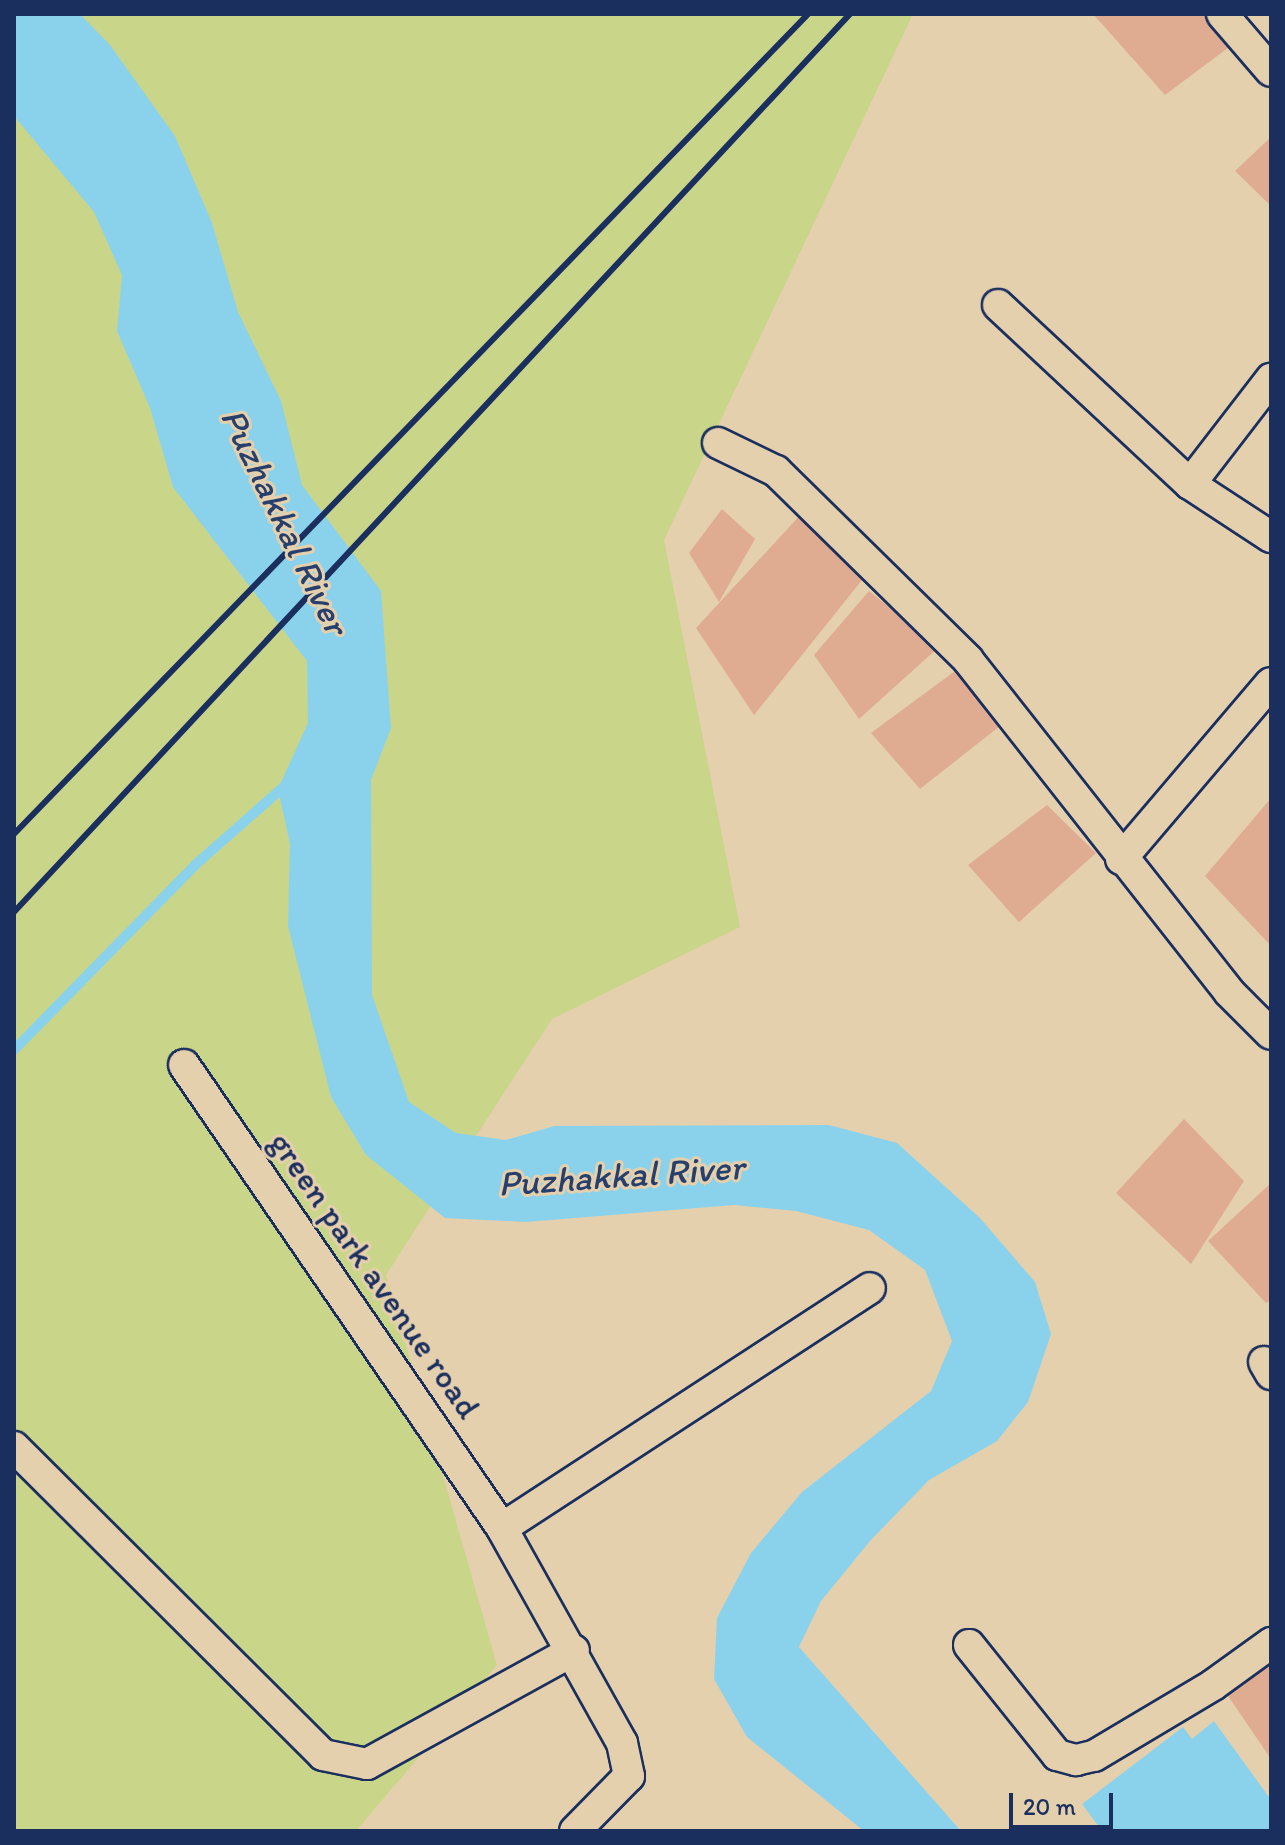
<!DOCTYPE html>
<html>
<head>
<meta charset="utf-8">
<style>
	body { margin:0 }
	#map { position:relative; width:1285px; height:1845px; overflow:hidden; background:#e5d0ae; font-family:Itim,sans-serif }
	div>[style] { position:absolute }
	.green>* { inset:0; background:#c9d589 }
	.water>* { inset:0; background:#8ad2ec }
	.stream>* { height:10px; margin:-5px; padding:0 5px; transform-origin:5px; border-radius:5px; background:#8ad2ec }
	.building>* { inset:0; background:#dfac92 }
	.roads { filter:drop-shadow(2px 0 #1b2f5e) drop-shadow(-2px 0 #1b2f5e) drop-shadow(0 2px #1b2f5e) drop-shadow(0 -2px #1b2f5e) }
	.street>* { height:30px; margin:-15px; padding:0 15px; transform-origin:15px; border-radius:15px; background:#e5d0ae }
	.rail>* { height:6px; margin:-3px; padding:0 3px; transform-origin:3px; border-radius:3px; background:#1b2f5e }
	span { translate:-50% -50%; white-space:nowrap; text-align:center; line-height:1.15; -webkit-text-stroke:6px #e5d0ae; paint-order:stroke }
	.street-label { font-size:34px; color:#1b2f5e }
	.water-label { font-size:36px; color:#263f6c; font-style:italic }
	.frame { position:absolute; inset:0; border:16px solid #1b2f5e; pointer-events:none }
	.scale { position:absolute; left:1009px; top:1793px; width:104px; height:36px; box-sizing:border-box; border:4px solid #1b2f5e; border-top:0; padding-left:10px; font-size:24px; line-height:28px; white-space:nowrap; color:#1b2f5e; -webkit-text-stroke:6px #e5d0ae; paint-order:stroke }
</style>
</head>
<body>
<div id="map">
	<div class="green">
		<div style="clip-path:polygon(14px 14px,913px 14px,664px 540px,740px 927px,552px 1019px,386px 1275px,497px 1665px,356px 1831px,14px 1831px)"></div>
	</div>
	<div class="water">
		<div style="clip-path:polygon(14px 14px,80px 14px,110px 45px,175px 136px,212px 223px,238px 312px,281px 401px,302px 485px,381px 591px,391px 728px,371px 780px,372px 995px,409px 1102px,456px 1133px,506px 1140px,554px 1126px,829px 1125px,897px 1143px,980px 1218px,1035px 1282px,1051px 1334px,1028px 1402px,997px 1441px,929px 1480px,870px 1541px,821px 1601px,799px 1647px,961px 1831px,864px 1831px,747px 1737px,714px 1679px,717px 1618px,751px 1553px,802px 1492px,931px 1391px,952px 1341px,925px 1270px,869px 1230px,796px 1211px,734px 1205px,526px 1222px,445px 1218px,366px 1155px,331px 1097px,288px 926px,290px 844px,278px 789px,308px 723px,307px 661px,173px 487px,150px 408px,117px 331px,122px 275px,94px 212px,14px 116px)"></div>
		<div style="clip-path:polygon(1214px 1721px,1271px 1800px,1271px 1831px,1102px 1831px,1082px 1804px,1183px 1727px,1192px 1739px)"></div>
	</div>
	<div class="stream">
		<div style="left:14px;top:1050px;width:259px;rotate:-45.6deg"></div>
		<div style="left:195px;top:865px;width:123px;rotate:-41.4deg"></div>
	</div>
	<div class="building">
		<div style="clip-path:polygon(1093px 14px,1230px 14px,1252px 30px,1165px 95px)"></div>
		<div style="clip-path:polygon(1271px 137px,1271px 206px,1235px 171px)"></div>
		<div style="clip-path:polygon(722px 509px,755px 539px,719px 602px,689px 553px)"></div>
		<div style="clip-path:polygon(803px 512px,866px 575px,754px 715px,696px 628px)"></div>
		<div style="clip-path:polygon(869px 591px,939px 647px,859px 719px,814px 655px)"></div>
		<div style="clip-path:polygon(955px 671px,1000px 726px,920px 789px,871px 733px)"></div>
		<div style="clip-path:polygon(1271px 798px,1271px 946px,1205px 876px)"></div>
		<div style="clip-path:polygon(1047px 805px,1096px 853px,1019px 922px,968px 865px)"></div>
		<div style="clip-path:polygon(1184px 1119px,1244px 1181px,1191px 1264px,1116px 1193px)"></div>
		<div style="clip-path:polygon(1271px 1183px,1271px 1300px,1266px 1303px,1208px 1241px)"></div>
		<div style="clip-path:polygon(1271px 1657px,1271px 1759px,1226px 1693px)"></div>
	</div>
	<div class="roads">
		<div class="street">
			<div style="left:1222px;top:14px;width:75px;rotate:49.3deg"></div>
			<div style="left:998px;top:305px;width:262px;rotate:43deg"></div>
			<div style="left:1190px;top:484px;width:97px;rotate:33.2deg"></div>
			<div style="left:718px;top:443px;width:64px;rotate:25.8deg"></div>
			<div style="left:776px;top:471px;width:269px;rotate:44.5deg"></div>
			<div style="left:968px;top:660px;width:422px;rotate:51.8deg"></div>
			<div style="left:1229px;top:992px;width:59px;rotate:45deg"></div>
			<div style="left:1190px;top:484px;width:133px;rotate:-52.4deg"></div>
			<div style="left:1121px;top:859px;width:231px;rotate:-49.6deg"></div>
			<div style="left:184px;top:1065px;width:562px;rotate:55.52deg"></div>
			<div style="left:1264px;top:1362px;width:14px;rotate:60deg"></div>
			<div style="left:14px;top:1447px;width:436px;rotate:44.9deg"></div>
			<div style="left:323px;top:1755px;width:45px;rotate:11.6deg"></div>
			<div style="left:367px;top:1764px;width:236px;rotate:-28.8deg"></div>
			<div style="left:969px;top:1645px;width:141px;rotate:51.3deg"></div>
			<div style="left:1057px;top:1755px;width:20px;rotate:15deg"></div>
			<div style="left:1076px;top:1760px;width:18px;rotate:-13deg"></div>
			<div style="left:1094px;top:1756px;width:139px;rotate:-30.8deg"></div>
			<div style="left:1213px;top:1685px;width:72px;rotate:-35.9deg"></div>
			<div style="left:575px;top:1831px;width:77px;rotate:-45.5deg"></div>
			<div style="left:629px;top:1776px;width:34px;rotate:-102deg"></div>
			<div style="left:622px;top:1743px;width:246px;rotate:-119.2deg"></div>
			<div style="left:502px;top:1528px;width:439px;rotate:-33.1deg"></div>
		</div>
	</div>
	<div class="rail">
		<div style="left:14px;top:834px;width:1141px;rotate:-45.92deg"></div>
		<div style="left:14px;top:912px;width:1227px;rotate:-47.05deg"></div>
	</div>
	<div class="street-label">
		<span style="left:375px;top:1275px;rotate:55deg">green park avenue road</span>
	</div>
	<div class="water-label">
		<span style="left:285px;top:521px;rotate:64deg">Puzhakkal River</span>
		<span style="left:621px;top:1175px;rotate:-4deg">Puzhakkal River</span>
	</div>
	<div class="frame"></div>
	<div class="scale">20 m</div>
</div>
</body>
</html>
